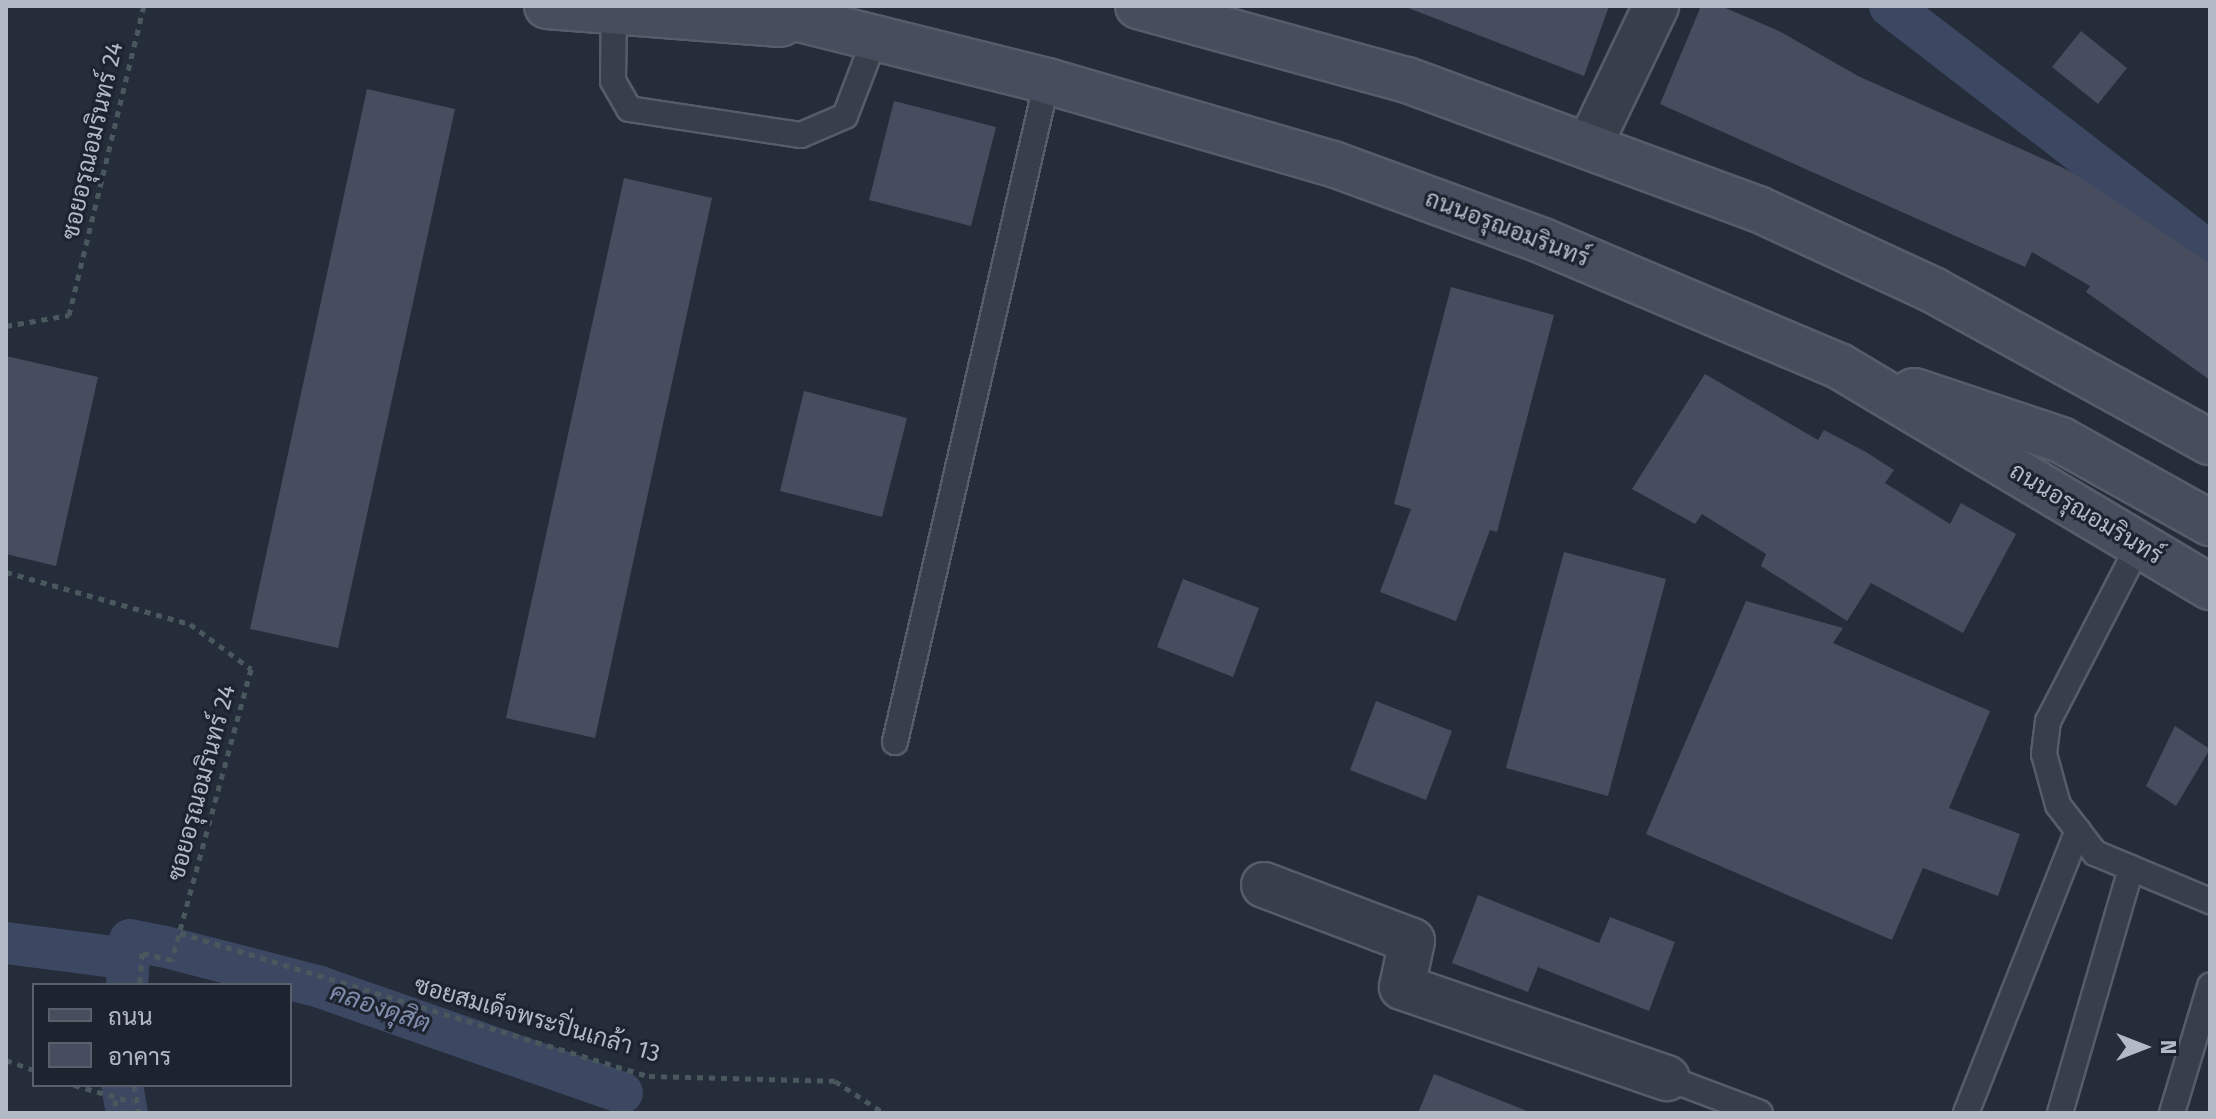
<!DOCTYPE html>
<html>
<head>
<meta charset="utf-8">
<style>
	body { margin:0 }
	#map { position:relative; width:2216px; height:1119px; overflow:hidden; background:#252c3a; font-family:"Fira Sans",Sarabun,sans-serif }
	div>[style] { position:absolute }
	.canal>* { height:42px; margin:-21px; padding:0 21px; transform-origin:21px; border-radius:21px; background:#3c4762 }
	.building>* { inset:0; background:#474d5e }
	.path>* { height:5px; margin-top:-2.5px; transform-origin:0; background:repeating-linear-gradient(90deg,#49585d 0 6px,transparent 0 12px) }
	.roads { filter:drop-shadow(2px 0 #575c69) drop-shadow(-2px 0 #575c69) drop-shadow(0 2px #575c69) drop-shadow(0 -2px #575c69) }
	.lane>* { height:24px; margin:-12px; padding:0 12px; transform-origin:12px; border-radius:12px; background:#393e4b }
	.street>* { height:44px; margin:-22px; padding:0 22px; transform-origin:22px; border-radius:22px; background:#393e4b }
	.secondary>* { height:44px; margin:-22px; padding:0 22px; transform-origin:22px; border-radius:22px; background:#474d5d }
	span { translate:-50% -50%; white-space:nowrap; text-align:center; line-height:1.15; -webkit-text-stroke:6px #1e2330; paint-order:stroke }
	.street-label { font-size:24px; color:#b4b9c6 }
	.water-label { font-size:26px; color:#7f8cab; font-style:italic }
	.frame { position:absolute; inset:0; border:8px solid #b4b9c6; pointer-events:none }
	.legend { position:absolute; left:32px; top:983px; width:260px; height:104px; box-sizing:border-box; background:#1e2330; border:2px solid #5a5f6c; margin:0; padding:10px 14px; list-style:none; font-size:24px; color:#b4b9c6 }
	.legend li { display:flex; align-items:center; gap:16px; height:40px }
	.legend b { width:40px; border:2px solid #5a5f6c }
	.north { position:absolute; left:2104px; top:1007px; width:80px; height:80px; -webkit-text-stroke:6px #1e2330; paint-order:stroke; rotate:90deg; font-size:22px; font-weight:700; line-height:32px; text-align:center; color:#b4b9c6 }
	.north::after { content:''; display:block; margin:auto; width:28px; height:36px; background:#b4b9c6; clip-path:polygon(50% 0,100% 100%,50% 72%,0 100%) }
</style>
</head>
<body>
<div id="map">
	<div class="canal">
		<div style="left:1890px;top:6px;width:404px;rotate:37.6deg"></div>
		<div style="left:6px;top:943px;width:124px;rotate:7.4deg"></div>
		<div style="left:127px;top:985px;width:45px;rotate:-86.2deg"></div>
		<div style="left:130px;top:940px;width:33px;rotate:11deg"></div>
		<div style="left:162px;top:946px;width:163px;rotate:14.5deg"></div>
		<div style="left:320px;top:987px;width:320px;rotate:19.3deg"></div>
		<div style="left:122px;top:1085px;width:28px;rotate:80deg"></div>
	</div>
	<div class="building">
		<div style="clip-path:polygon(1403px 6px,1609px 6px,1584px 76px)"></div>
		<div style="clip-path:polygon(1701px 6px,1721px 6px,1779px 31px,1858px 76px,2068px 170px,2210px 264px,2210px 380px,2086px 292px,2090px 286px,2032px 252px,2025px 267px,1660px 104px)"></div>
		<div style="clip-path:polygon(2081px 31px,2127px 68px,2098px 104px,2052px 67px)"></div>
		<div style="clip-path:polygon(367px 89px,455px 109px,338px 648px,250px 629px)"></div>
		<div style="clip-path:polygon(894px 101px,996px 127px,971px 226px,869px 200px)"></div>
		<div style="clip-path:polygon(624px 178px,712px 198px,595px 738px,506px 718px)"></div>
		<div style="clip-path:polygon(1451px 287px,1554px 315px,1497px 532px,1490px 530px,1456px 621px,1380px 592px,1411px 509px,1394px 504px)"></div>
		<div style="clip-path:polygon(6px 356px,98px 377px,56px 566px,6px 554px)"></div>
		<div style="clip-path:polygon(1705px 374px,1818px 440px,1824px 430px,1866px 452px,1894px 470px,1885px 483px,1950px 524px,1961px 503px,2016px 534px,1963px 633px,1871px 583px,1847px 621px,1761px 566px,1766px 554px,1702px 514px,1695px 524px,1632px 489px)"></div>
		<div style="clip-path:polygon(804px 391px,907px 418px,882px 517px,780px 491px)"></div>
		<div style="clip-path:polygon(1564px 552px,1666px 579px,1608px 796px,1506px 768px)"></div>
		<div style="clip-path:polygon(1183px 579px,1259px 608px,1233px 677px,1157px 647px)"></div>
		<div style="clip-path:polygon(1746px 601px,1843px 628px,1833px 643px,1990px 711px,1949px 808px,2020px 834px,1998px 896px,1923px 868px,1892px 940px,1646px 834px)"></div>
		<div style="clip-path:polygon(1376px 701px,1452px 731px,1426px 800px,1350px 770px)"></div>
		<div style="clip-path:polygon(2175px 726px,2210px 749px,2176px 806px,2146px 786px)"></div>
		<div style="clip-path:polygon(1478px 895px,1599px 943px,1610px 917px,1675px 942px,1649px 1011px,1538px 967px,1528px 992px,1452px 963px)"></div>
		<div style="clip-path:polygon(1434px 1074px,1527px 1111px,1526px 1113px,1418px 1113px)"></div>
	</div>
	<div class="path">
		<div style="left:6px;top:326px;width:64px;rotate:-9.9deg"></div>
		<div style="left:69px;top:315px;width:318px;rotate:-76.4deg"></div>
		<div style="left:6px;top:572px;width:191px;rotate:15.8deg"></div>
		<div style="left:190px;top:624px;width:76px;rotate:36.4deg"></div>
		<div style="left:251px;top:669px;width:302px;rotate:105.2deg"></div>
		<div style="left:172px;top:960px;width:31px;rotate:-167deg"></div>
		<div style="left:142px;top:953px;width:32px;rotate:94deg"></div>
		<div style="left:180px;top:933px;width:490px;rotate:17deg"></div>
		<div style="left:649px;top:1076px;width:186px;rotate:1.5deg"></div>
		<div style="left:835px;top:1081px;width:59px;rotate:33.1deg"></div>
		<div style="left:6px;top:1060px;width:30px;rotate:20deg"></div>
		<div style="left:74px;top:1085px;width:61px;rotate:16.1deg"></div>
		<div style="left:134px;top:1085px;width:28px;rotate:80deg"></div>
		<div style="left:115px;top:1100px;width:13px;rotate:81deg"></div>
	</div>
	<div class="roads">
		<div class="lane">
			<div style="left:614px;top:10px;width:71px;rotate:90.8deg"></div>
			<div style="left:613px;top:81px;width:32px;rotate:60deg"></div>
			<div style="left:629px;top:109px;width:174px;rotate:8.6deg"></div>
			<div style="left:801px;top:135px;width:48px;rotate:-23.4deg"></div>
			<div style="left:845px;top:116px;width:84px;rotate:-69deg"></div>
			<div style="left:2139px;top:545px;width:198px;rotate:117.3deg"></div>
			<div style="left:2048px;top:721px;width:33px;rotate:97deg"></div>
			<div style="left:2044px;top:754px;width:53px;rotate:74.6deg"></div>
			<div style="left:2058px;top:805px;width:61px;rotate:52.4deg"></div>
			<div style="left:2095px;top:853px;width:125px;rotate:22.7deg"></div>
			<div style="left:895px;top:742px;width:678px;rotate:-77.05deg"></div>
			<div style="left:1667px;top:1078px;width:99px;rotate:20.6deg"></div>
			<div style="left:1966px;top:1113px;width:304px;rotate:-68.4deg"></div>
			<div style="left:2060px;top:1113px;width:255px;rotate:-73.8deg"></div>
			<div style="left:2172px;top:1113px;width:133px;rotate:-73.3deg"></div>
		</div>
		<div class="street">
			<div style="left:1590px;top:144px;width:153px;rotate:-64.4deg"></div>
			<div style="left:1264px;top:885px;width:158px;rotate:20.7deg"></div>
			<div style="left:1412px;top:941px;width:47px;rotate:102.3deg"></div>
			<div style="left:1402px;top:987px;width:280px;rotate:19deg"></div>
		</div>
		<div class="secondary">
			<div style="left:547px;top:6px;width:234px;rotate:4.4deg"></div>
			<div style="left:747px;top:6px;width:309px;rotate:14deg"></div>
			<div style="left:1047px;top:81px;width:298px;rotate:16.2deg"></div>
			<div style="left:1333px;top:164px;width:224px;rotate:20.1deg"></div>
			<div style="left:1543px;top:241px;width:321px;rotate:22.9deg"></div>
			<div style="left:1839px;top:366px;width:432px;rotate:30.8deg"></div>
			<div style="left:1138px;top:6px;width:279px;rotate:15.4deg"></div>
			<div style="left:1407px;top:80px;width:374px;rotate:20.2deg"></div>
			<div style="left:1758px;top:209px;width:193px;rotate:24.8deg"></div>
			<div style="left:1933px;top:290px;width:316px;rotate:28.8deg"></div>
			<div style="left:1914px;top:391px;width:155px;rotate:18.4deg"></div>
			<div style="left:2061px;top:440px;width:171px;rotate:29.1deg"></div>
		</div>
	</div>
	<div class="street-label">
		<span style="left:93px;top:141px;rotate:-77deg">ซอยอรุณอมรินทร์ 24</span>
		<span style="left:1507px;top:229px;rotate:21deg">ถนนอรุณอมรินทร์</span>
		<span style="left:2086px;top:514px;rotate:31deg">ถนนอรุณอมรินทร์</span>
		<span style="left:202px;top:783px;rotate:-75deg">ซอยอรุณอมรินทร์ 24</span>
		<span style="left:537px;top:1020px;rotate:16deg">ซอยสมเด็จพระปิ่นเกล้า 13</span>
	</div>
	<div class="water-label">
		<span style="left:380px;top:1008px;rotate:19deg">คลองดุสิต</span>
	</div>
	<div class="frame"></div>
	<ul class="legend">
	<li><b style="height:10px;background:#474d5d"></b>ถนน</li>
	<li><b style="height:22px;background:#474d5e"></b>อาคาร</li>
	</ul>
	<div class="north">N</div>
</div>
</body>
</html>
